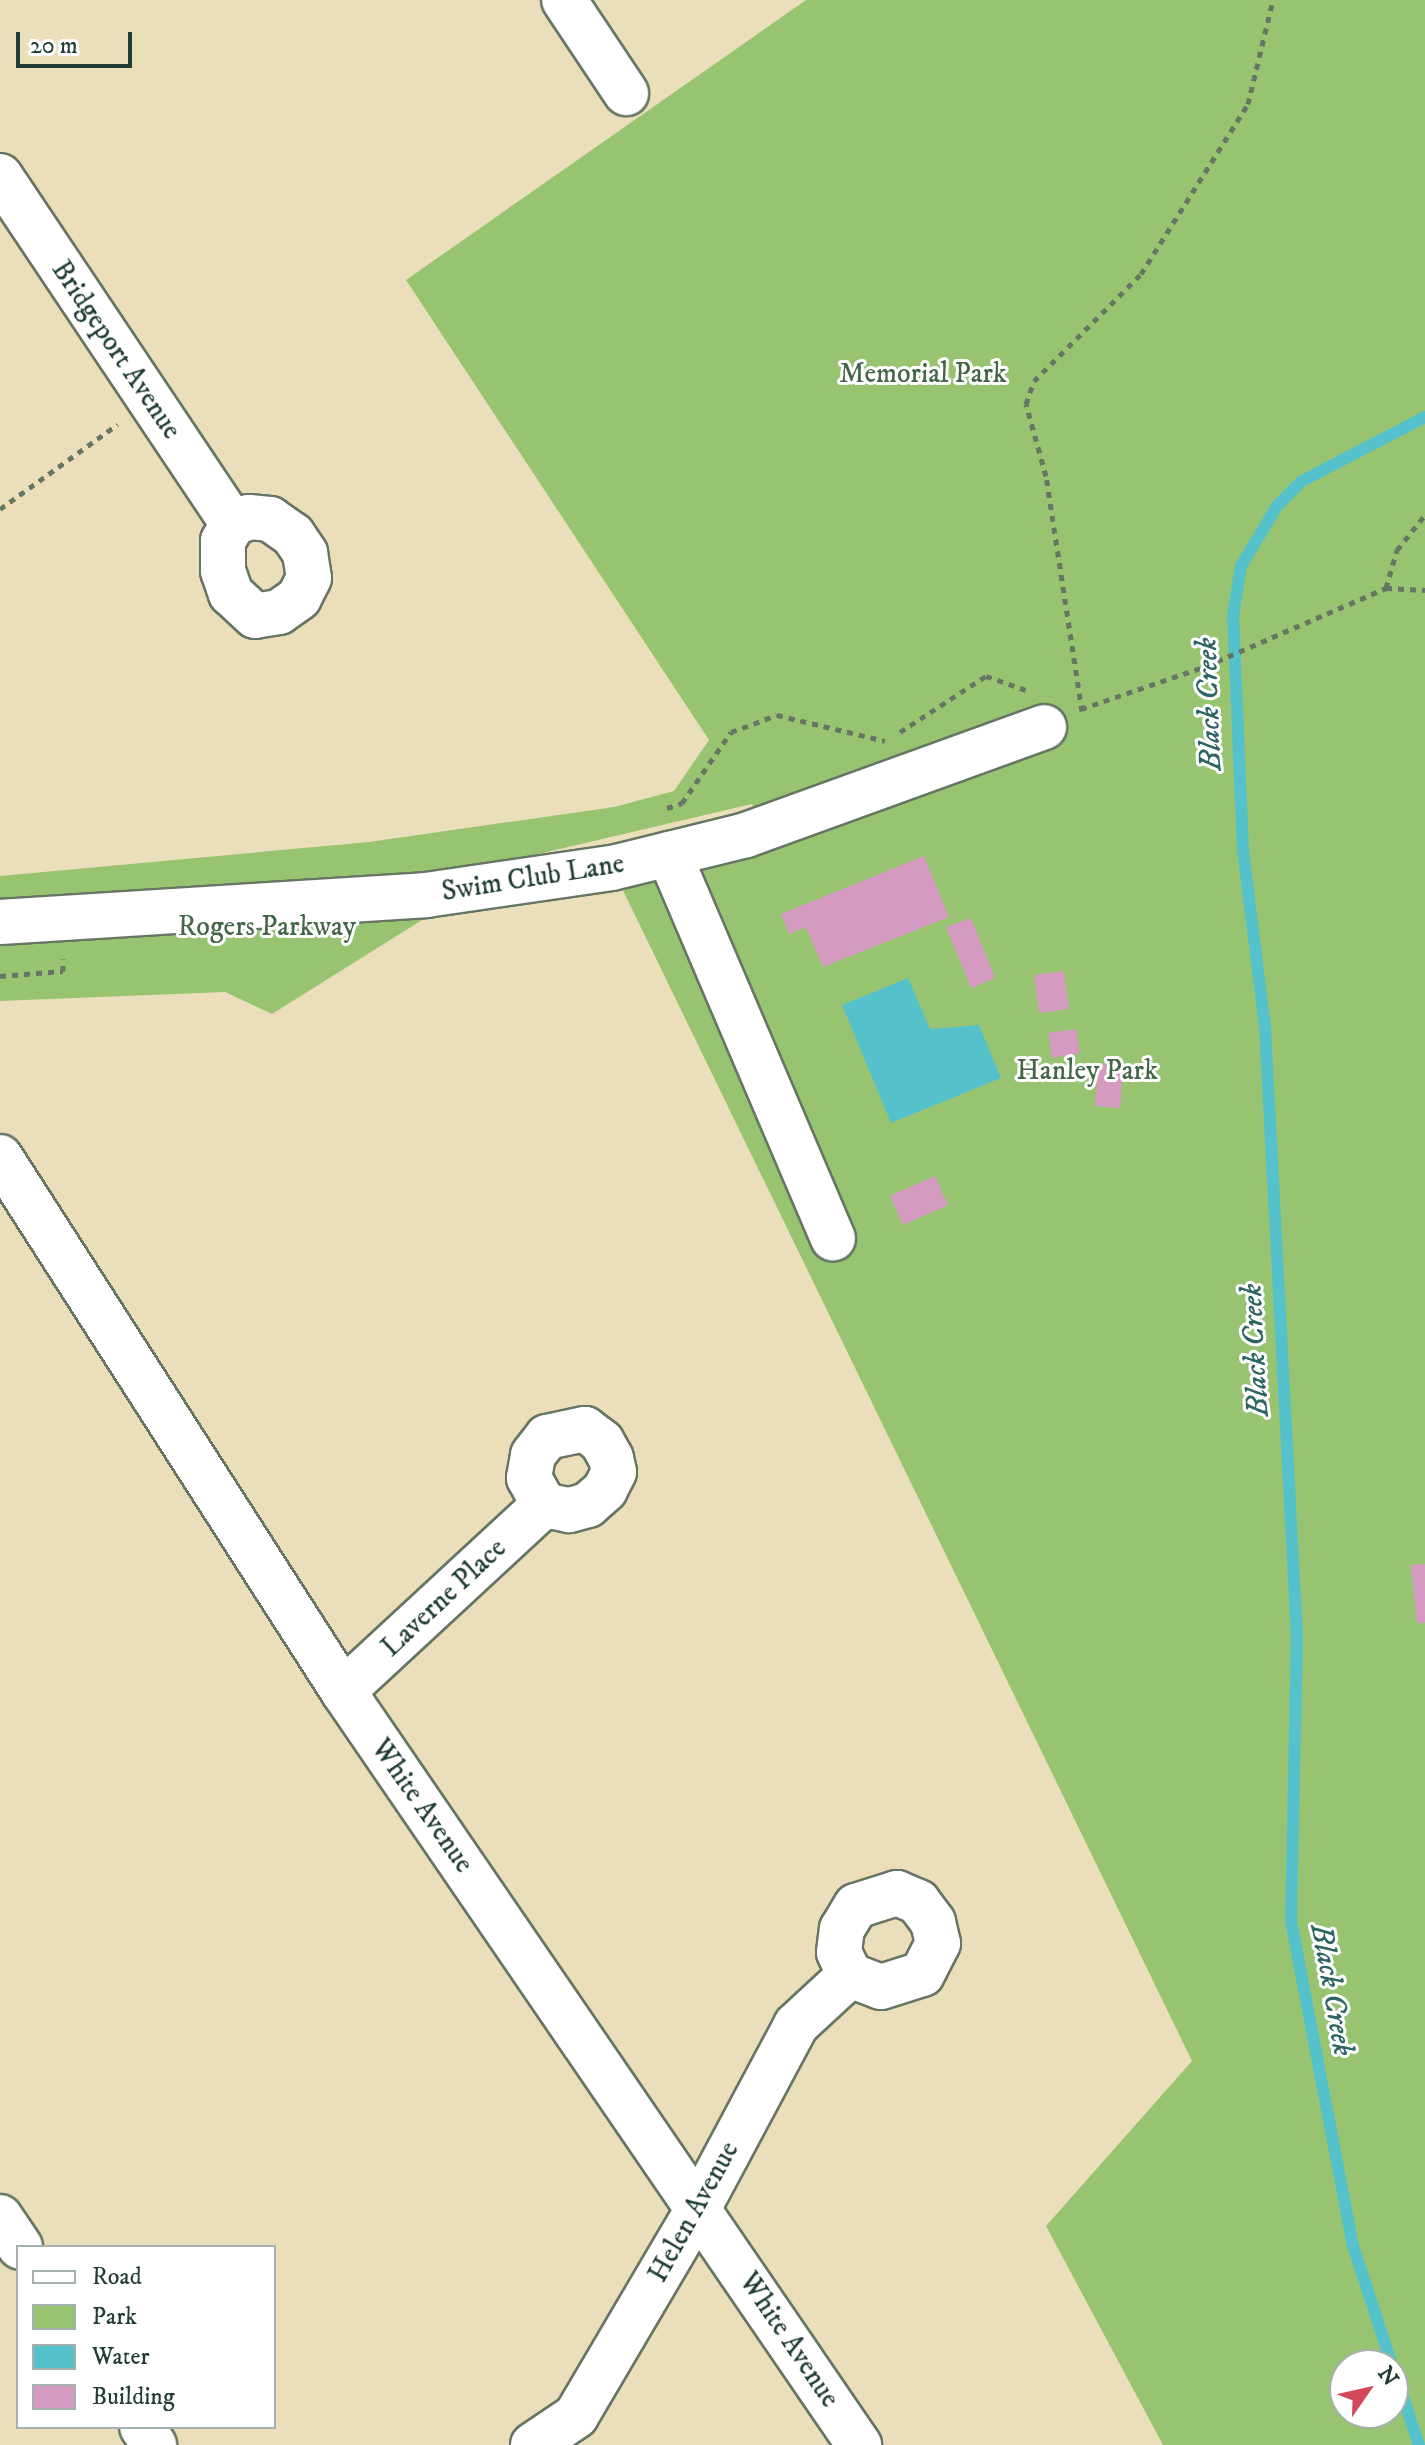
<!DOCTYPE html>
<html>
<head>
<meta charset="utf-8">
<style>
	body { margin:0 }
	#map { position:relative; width:1425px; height:2445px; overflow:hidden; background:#ebdfbb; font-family:"IM FELL DW Pica",serif }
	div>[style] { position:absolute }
	.green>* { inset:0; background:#98c472 }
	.water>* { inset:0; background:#55c2cb }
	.stream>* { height:12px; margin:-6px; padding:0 6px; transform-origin:6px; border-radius:6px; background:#55c2cb }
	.building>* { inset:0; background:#d49ac0 }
	.path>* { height:5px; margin-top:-2.5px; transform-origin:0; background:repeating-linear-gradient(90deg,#667663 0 6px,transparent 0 12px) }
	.roads { filter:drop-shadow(2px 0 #667663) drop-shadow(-2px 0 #667663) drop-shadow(0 2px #667663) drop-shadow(0 -2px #667663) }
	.minor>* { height:44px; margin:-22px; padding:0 22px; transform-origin:22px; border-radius:22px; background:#fff }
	span { translate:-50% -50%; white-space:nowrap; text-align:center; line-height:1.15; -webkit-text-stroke:6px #fff; paint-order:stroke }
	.street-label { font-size:28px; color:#1f3d34 }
	.park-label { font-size:28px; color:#436647 }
	.water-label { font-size:30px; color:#2f6561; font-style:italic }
	.legend { position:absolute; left:16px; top:2245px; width:260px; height:184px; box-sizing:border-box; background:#fff; border:2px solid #a5b1ae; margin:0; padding:10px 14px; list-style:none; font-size:24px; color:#1f3d34 }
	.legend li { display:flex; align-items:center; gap:16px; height:40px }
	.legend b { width:40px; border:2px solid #a5b1ae }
	.north { position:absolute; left:1329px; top:2349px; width:80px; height:80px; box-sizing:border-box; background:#fff; border:2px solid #a5b1ae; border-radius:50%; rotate:56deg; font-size:22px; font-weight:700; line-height:32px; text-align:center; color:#1f3d34 }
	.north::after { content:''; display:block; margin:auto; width:28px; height:36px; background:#d1495b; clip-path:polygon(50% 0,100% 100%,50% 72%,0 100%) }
	.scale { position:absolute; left:16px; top:32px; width:116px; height:36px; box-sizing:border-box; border:4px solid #1f3d34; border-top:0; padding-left:10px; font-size:24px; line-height:28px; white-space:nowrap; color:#1f3d34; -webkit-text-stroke:6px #fff; paint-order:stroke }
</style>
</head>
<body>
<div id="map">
	<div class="green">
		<div style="clip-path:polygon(evenodd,806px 0,1425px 0,1425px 2445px,1163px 2445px,1046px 2226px,1192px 2061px,612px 868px,767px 826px,752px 804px,521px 858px,272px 1014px,225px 992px,0 1001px,0 876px,369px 842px,614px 807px,674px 791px,709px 740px,406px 280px,806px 0,1345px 2365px,1393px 2365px,1393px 2413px,1345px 2413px,1345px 2365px)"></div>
	</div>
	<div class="water">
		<div style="clip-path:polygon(908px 978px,930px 1029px,979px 1025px,1001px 1078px,891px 1123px,842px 1005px)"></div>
	</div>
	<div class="stream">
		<div style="left:1392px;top:2365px;width:125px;rotate:-108.1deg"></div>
		<div style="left:1353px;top:2246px;width:331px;rotate:-100.8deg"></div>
		<div style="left:1291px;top:1921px;width:284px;rotate:-88.8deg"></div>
		<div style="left:1297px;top:1637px;width:611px;rotate:-93deg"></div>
		<div style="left:1265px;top:1027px;width:177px;rotate:-97.1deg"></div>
		<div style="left:1243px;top:851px;width:235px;rotate:-92.4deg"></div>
		<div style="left:1233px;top:616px;width:51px;rotate:-80.9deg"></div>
		<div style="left:1241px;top:566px;width:70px;rotate:-59deg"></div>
		<div style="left:1277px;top:506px;width:35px;rotate:-45deg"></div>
		<div style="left:1302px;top:481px;width:139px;rotate:-27.5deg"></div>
		<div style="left:1393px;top:2367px;width:82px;rotate:71.6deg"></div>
	</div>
	<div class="building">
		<div style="clip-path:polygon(924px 856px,949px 917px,823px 967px,806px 927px,789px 934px,781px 914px)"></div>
		<div style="clip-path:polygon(971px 918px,995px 978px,971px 988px,946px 927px)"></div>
		<div style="clip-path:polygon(1064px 971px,1069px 1009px,1039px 1013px,1034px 975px)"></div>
		<div style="clip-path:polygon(1076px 1029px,1080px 1053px,1052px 1058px,1048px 1033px)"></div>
		<div style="clip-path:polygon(1098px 1064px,1123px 1066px,1120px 1108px,1095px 1106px)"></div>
		<div style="clip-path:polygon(935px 1176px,948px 1205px,903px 1225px,890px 1196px)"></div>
		<div style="clip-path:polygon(1425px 1564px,1425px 1623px,1417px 1623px,1411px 1565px)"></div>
	</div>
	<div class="path">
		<div style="left:0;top:509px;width:145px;rotate:-35.8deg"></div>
		<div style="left:1386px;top:588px;width:40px;rotate:-74deg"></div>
		<div style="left:1397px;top:550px;width:45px;rotate:-51.3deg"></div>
		<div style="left:1081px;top:709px;width:132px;rotate:-19deg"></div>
		<div style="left:1206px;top:666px;width:196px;rotate:-23.4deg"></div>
		<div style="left:1386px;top:588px;width:39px;rotate:3deg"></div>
		<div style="left:1082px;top:711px;width:238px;rotate:-98.7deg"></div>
		<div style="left:1046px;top:476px;width:75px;rotate:-105.5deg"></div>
		<div style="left:1026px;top:404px;width:24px;rotate:-71deg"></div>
		<div style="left:1034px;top:381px;width:151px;rotate:-45deg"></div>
		<div style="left:1141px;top:274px;width:201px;rotate:-57.8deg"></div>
		<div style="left:1248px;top:104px;width:107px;rotate:-76.5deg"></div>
		<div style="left:900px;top:732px;width:103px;rotate:-33.1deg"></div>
		<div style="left:986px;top:676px;width:42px;rotate:19.3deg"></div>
		<div style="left:667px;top:808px;width:16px;rotate:-18deg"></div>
		<div style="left:682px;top:803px;width:86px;rotate:-55.4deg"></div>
		<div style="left:731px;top:732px;width:49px;rotate:-20.3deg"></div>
		<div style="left:777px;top:715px;width:111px;rotate:13.5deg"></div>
		<div style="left:0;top:976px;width:63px;rotate:-4.5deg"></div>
		<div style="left:63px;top:971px;width:12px;rotate:-90deg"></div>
	</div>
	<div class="roads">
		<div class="minor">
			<div style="left:564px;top:0;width:112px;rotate:56.3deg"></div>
			<div style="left:0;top:176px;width:419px;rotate:56.2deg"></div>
			<div style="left:249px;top:517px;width:21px;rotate:5deg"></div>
			<div style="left:270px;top:519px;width:28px;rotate:35deg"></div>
			<div style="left:293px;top:535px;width:22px;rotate:56deg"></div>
			<div style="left:305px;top:553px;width:25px;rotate:81deg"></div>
			<div style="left:309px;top:578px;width:22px;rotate:117deg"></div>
			<div style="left:299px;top:598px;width:24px;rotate:145deg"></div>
			<div style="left:279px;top:612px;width:24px;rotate:171deg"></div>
			<div style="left:255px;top:616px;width:33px;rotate:-137deg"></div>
			<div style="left:231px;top:594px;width:24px;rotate:-109deg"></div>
			<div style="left:223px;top:571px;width:30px;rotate:-90deg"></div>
			<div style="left:223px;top:541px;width:20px;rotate:-60deg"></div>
			<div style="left:233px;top:524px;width:17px;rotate:-24deg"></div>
			<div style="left:669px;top:854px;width:418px;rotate:66.9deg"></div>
			<div style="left:0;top:922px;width:427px;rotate:-3.6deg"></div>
			<div style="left:426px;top:895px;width:188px;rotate:-8.3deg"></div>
			<div style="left:612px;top:868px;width:138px;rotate:-13.8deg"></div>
			<div style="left:746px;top:835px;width:317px;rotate:-19.9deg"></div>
			<div style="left:0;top:1157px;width:635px;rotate:57.29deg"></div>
			<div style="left:343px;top:1691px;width:914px;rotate:55.61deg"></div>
			<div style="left:343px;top:1691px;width:274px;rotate:-42.8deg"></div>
			<div style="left:544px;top:1505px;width:31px;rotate:-119deg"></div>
			<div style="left:529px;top:1478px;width:23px;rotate:-80deg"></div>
			<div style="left:533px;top:1455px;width:23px;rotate:-52deg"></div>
			<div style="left:547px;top:1437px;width:39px;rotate:-12deg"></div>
			<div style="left:585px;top:1429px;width:21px;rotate:37deg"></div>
			<div style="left:602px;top:1442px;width:18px;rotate:61deg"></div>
			<div style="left:611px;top:1458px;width:14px;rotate:78deg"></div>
			<div style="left:614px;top:1472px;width:20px;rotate:117deg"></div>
			<div style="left:605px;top:1490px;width:23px;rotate:139deg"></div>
			<div style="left:588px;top:1505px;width:20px;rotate:165deg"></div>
			<div style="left:569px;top:1510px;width:25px;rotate:-169deg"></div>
			<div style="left:897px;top:1893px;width:23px;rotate:23deg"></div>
			<div style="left:918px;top:1902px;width:25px;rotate:53deg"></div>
			<div style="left:933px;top:1922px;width:22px;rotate:77deg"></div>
			<div style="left:938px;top:1943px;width:35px;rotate:117deg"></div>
			<div style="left:922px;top:1974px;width:43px;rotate:162.4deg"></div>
			<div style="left:881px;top:1987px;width:33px;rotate:-159deg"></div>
			<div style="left:850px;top:1975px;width:25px;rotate:-116deg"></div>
			<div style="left:839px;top:1952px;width:23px;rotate:-83deg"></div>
			<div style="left:842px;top:1929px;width:27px;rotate:-59deg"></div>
			<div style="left:856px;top:1906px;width:43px;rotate:-17.6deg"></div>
			<div style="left:0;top:2217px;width:36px;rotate:56deg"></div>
			<div style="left:142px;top:2427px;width:22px;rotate:56deg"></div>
			<div style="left:533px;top:2445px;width:52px;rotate:-34deg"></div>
			<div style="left:576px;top:2416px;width:243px;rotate:-59.5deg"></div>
			<div style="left:699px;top:2207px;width:206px;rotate:-61.9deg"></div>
			<div style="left:796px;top:2025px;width:74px;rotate:-42.8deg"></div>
		</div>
	</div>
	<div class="street-label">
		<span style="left:116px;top:350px;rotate:56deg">Bridgeport Avenue</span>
		<span style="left:533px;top:878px;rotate:-9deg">Swim Club Lane</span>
		<span style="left:444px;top:1598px;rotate:-43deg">Laverne Place</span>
		<span style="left:422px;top:1806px;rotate:55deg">White Avenue</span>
		<span style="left:694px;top:2212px;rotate:-61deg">Helen Avenue</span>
		<span style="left:789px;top:2340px;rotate:56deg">White Avenue</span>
	</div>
	<div class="park-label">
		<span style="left:923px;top:374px">Memorial Park</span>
		<span style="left:267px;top:927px">Rogers Parkway</span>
		<span style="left:1087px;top:1071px">Hanley Park</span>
	</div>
	<div class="water-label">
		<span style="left:1210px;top:704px;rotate:-92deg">Black Creek</span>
		<span style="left:1256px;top:1350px;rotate:-93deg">Black Creek</span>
		<span style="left:1331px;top:1990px;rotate:80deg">Black Creek</span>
	</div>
	<ul class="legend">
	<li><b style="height:10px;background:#fff"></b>Road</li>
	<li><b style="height:22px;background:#98c472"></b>Park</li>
	<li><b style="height:22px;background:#55c2cb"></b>Water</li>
	<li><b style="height:22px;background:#d49ac0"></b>Building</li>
	</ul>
	<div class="north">N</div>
	<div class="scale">20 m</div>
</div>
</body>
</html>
